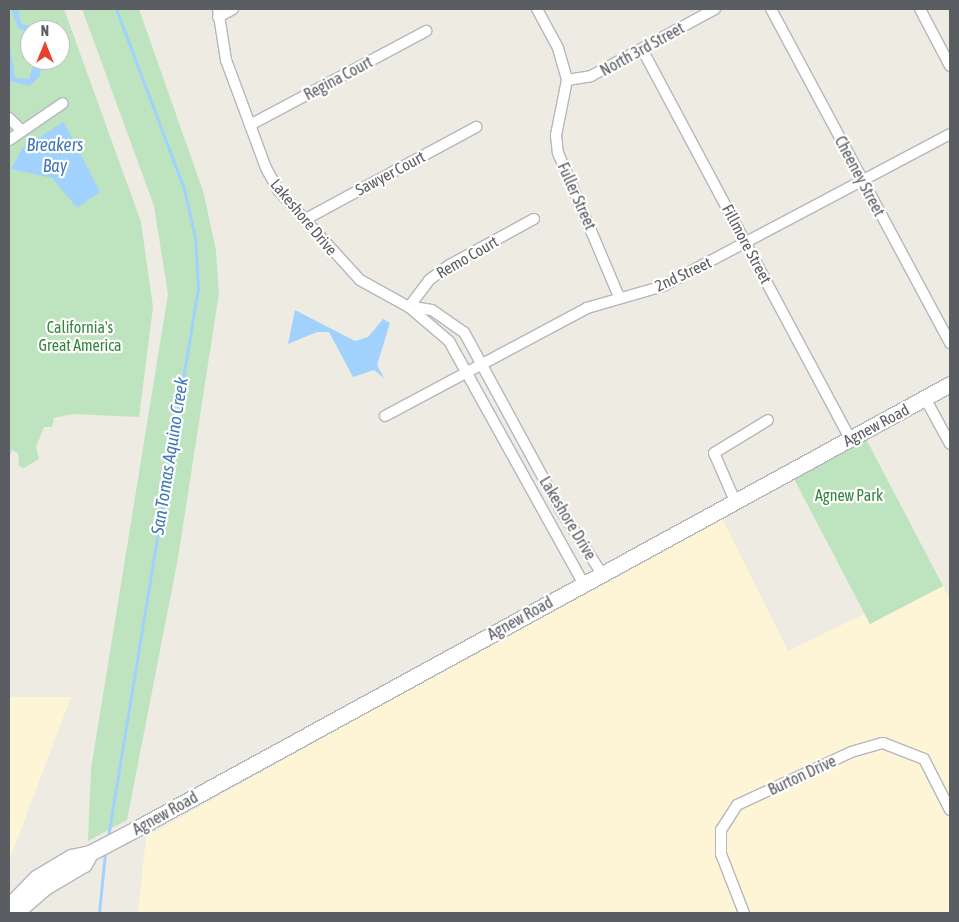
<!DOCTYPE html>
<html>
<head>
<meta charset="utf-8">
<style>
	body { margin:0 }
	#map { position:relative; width:959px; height:922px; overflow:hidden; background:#edebe2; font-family:"Asap Condensed",sans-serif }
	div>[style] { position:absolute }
	.commercial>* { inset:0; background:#fdf5d6 }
	.green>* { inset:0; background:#bee4bf }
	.water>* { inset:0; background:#a1d2fd }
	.stream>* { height:2.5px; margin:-1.25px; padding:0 1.25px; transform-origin:1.25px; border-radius:1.25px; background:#a1d2fd }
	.roads { filter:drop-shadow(1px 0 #b4b7bc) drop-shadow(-1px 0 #b4b7bc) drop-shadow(0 1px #b4b7bc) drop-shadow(0 -1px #b4b7bc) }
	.street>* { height:10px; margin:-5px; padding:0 5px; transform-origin:5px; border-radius:5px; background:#fff }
	.secondary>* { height:15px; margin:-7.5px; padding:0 7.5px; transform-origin:7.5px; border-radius:7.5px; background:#fff }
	span { translate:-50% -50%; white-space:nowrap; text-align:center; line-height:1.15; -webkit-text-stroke:4.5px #fff; paint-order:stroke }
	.street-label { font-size:16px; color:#5a5d62 }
	.park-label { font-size:16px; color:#36853c }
	.water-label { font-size:18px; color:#4178b7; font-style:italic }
	.frame { position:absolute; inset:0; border:10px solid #5a5d62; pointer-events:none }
	.north { position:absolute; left:20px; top:20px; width:50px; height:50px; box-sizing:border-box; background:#fff; border:1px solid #bdbec0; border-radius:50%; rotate:0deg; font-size:14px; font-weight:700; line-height:20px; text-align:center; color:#5a5d62 }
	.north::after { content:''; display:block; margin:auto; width:18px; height:22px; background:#e6422e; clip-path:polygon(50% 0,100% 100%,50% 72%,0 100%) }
</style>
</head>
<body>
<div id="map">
	<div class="commercial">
		<div style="clip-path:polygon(720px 514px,788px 651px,864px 614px,870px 624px,943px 586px,950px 600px,950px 913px,138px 913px,146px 837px)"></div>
		<div style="clip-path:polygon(9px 697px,71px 697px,9px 861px)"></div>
	</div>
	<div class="green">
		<div style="clip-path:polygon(evenodd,9px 9px,64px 9px,141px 222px,153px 307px,139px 417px,73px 414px,54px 418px,52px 427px,44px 427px,36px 447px,39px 459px,24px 468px,19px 466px,18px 453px,12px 450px,9px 458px,9px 9px,30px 30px,60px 30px,60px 60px,30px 60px,30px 30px)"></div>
		<div style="clip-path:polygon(82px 9px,139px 9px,204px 194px,216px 251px,219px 293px,178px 558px,127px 820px,88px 841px,91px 769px,168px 294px,154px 206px)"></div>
		<div style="clip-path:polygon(866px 439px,943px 586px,870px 624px,793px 477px)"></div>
	</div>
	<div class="water">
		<div style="clip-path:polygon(11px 9px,18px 9px,21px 23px,39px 30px,30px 33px,18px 28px)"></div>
		<div style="clip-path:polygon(9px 40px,15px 78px,29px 79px,35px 60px,42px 60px,40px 76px,30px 86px,9px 81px)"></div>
		<div style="clip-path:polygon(64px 122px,100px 192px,77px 208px,52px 178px,11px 169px,23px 147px)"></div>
		<div style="clip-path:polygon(295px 310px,355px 341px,368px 337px,383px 319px,390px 323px,377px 365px,384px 378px,374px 370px,353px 377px,329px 332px,317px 332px,288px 344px)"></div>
	</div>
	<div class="stream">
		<div style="left:108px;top:837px;width:556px;rotate:-80.69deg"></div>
		<div style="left:198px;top:288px;width:50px;rotate:-93.4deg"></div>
		<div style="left:195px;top:238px;width:50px;rotate:-102.7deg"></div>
		<div style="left:184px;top:189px;width:192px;rotate:-110.7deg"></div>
		<div style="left:99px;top:913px;width:60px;rotate:-84.3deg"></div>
	</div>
	<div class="roads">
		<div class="street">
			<div style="left:218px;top:9px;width:52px;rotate:81.1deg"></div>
			<div style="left:226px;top:60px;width:115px;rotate:69.7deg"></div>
			<div style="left:266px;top:168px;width:26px;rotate:61deg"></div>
			<div style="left:279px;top:191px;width:120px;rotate:47.7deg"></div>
			<div style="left:360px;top:280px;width:56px;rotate:28.9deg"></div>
			<div style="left:409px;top:307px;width:52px;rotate:40.4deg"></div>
			<div style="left:449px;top:341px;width:277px;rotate:61deg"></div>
			<div style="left:537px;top:9px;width:44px;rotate:61.7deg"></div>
			<div style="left:558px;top:48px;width:33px;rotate:74deg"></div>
			<div style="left:567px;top:80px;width:56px;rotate:101.3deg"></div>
			<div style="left:556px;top:135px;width:18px;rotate:84deg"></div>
			<div style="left:558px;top:153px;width:156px;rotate:67deg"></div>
			<div style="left:771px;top:9px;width:379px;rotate:61.8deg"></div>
			<div style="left:920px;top:9px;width:64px;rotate:62.2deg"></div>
			<div style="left:218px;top:17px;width:17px;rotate:-28deg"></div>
			<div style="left:642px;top:49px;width:442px;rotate:61.9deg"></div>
			<div style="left:567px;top:80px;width:24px;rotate:-9deg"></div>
			<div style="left:591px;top:76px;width:141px;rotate:-28.4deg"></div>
			<div style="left:9px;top:118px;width:16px;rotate:45deg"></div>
			<div style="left:250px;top:125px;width:200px;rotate:-28.1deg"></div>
			<div style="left:9px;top:140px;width:65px;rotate:-34.4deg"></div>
			<div style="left:304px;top:220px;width:196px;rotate:-28.4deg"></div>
			<div style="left:409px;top:307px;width:34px;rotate:-53deg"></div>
			<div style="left:429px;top:280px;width:24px;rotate:-36deg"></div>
			<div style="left:448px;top:266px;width:98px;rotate:-28.7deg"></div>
			<div style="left:413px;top:307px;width:19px;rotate:9deg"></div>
			<div style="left:432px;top:310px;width:39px;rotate:35deg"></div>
			<div style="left:464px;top:332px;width:201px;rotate:61.5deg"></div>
			<div style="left:560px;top:509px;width:77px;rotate:57.1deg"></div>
			<div style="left:925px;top:398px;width:52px;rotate:61.5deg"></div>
			<div style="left:385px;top:416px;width:229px;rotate:-28.1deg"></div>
			<div style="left:587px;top:308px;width:79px;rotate:-16.1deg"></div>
			<div style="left:663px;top:286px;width:325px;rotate:-27.9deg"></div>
			<div style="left:735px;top:501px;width:52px;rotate:-113.6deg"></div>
			<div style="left:714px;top:453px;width:63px;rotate:-31.4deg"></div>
			<div style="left:744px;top:913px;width:63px;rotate:-111.3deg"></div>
			<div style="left:721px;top:854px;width:24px;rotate:-90deg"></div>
			<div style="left:721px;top:830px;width:30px;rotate:-57deg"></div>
			<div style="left:737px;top:805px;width:126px;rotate:-24.9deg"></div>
			<div style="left:851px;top:752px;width:33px;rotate:-16deg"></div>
			<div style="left:883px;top:743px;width:44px;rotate:21.3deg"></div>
			<div style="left:924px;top:759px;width:57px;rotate:63deg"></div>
		</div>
		<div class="secondary">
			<div style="left:9px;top:906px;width:39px;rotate:-46deg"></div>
			<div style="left:36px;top:878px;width:41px;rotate:-31deg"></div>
			<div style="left:71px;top:857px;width:19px;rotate:-12deg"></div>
			<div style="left:90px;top:853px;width:47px;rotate:-27.6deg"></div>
			<div style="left:132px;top:831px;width:932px;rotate:-28.65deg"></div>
			<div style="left:15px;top:913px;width:40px;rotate:-41deg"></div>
			<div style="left:45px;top:887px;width:45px;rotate:-30.5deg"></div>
			<div style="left:84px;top:864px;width:13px;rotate:-61deg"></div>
		</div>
	</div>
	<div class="street-label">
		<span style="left:642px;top:49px;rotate:-29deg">North 3rd Street</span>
		<span style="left:338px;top:78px;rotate:-28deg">Regina Court</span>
		<span style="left:390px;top:173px;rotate:-28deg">Sawyer Court</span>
		<span style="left:860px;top:176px;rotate:62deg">Cheeney Street</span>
		<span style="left:577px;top:196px;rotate:66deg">Fuller Street</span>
		<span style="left:304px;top:217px;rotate:50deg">Lakeshore Drive</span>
		<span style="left:747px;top:244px;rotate:62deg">Fillmore Street</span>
		<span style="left:467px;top:257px;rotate:-30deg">Remo Court</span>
		<span style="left:683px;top:274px;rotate:-25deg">2nd Street</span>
		<span style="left:876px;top:425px;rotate:-28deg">Agnew Road</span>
		<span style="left:568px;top:518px;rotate:59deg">Lakeshore Drive</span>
		<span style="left:520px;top:618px;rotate:-29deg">Agnew Road</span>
		<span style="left:802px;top:775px;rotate:-25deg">Burton Drive</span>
		<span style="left:165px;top:813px;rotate:-29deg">Agnew Road</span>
	</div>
	<div class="park-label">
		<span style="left:80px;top:336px">California's<br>Great America</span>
		<span style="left:849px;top:495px">Agnew Park</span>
	</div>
	<div class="water-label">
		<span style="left:55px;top:156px">Breakers<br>Bay</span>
		<span style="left:170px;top:456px;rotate:-81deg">San Tomas Aquino Creek</span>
	</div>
	<div class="frame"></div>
	<div class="north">N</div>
</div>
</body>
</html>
